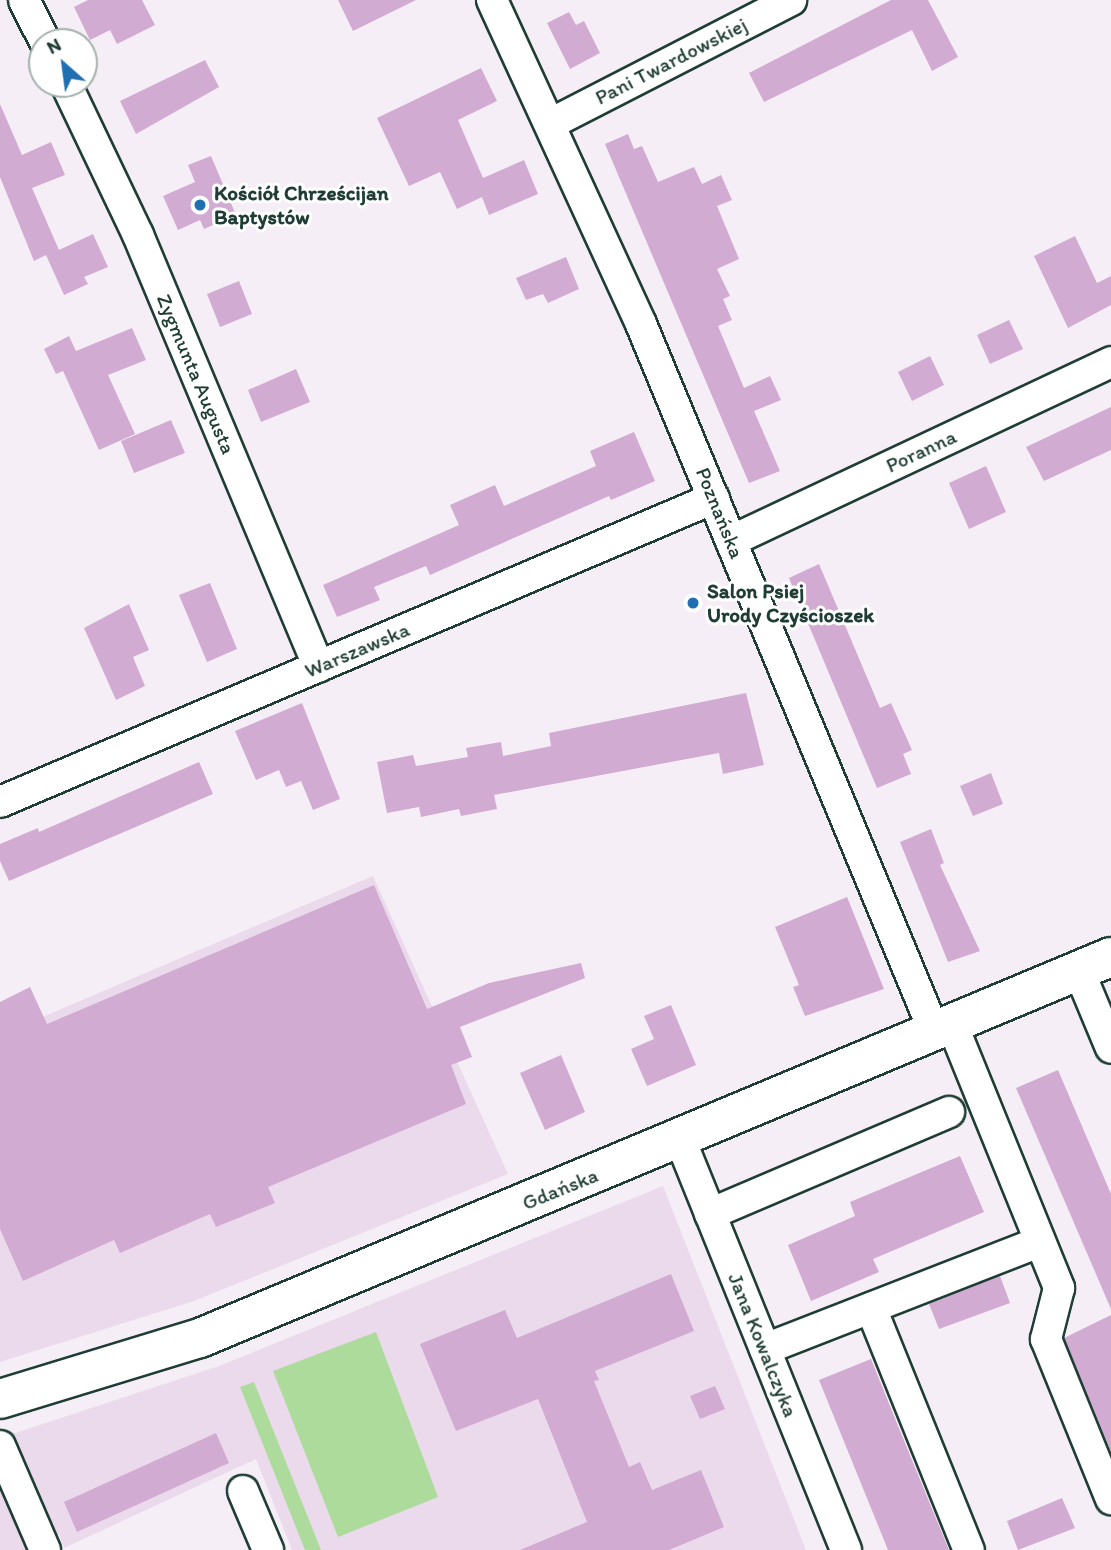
<!DOCTYPE html>
<html>
<head>
<meta charset="utf-8">
<style>
	body { margin:0 }
	#map { position:relative; width:1111px; height:1550px; overflow:hidden; background:#f6eef6; font-family:Itim,sans-serif }
	div>[style] { position:absolute }
	.built>* { inset:0; background:#ebdaec }
	.green>* { inset:0; background:#addb9b }
	.building>* { inset:0; background:#d2abd3 }
	.roads { filter:drop-shadow(2px 0 #1f3d34) drop-shadow(-2px 0 #1f3d34) drop-shadow(0 2px #1f3d34) drop-shadow(0 -2px #1f3d34) }
	.minor>* { height:30px; margin:-15px; padding:0 15px; transform-origin:15px; border-radius:15px; background:#fff }
	.tertiary>* { height:38px; margin:-19px; padding:0 19px; transform-origin:19px; border-radius:19px; background:#fff }
	.dots>* { width:19px; height:19px; translate:-50% -50%; box-sizing:border-box; border:4px solid #fff; border-radius:50% }
	span { translate:-50% -50%; white-space:nowrap; text-align:center; line-height:1.15; -webkit-text-stroke:6px #fff; paint-order:stroke }
	.street-label { font-size:21px; color:#1f3d34 }
	.poi-label { font-size:21px; color:#1f3d34; font-weight:700 }
	.left { translate:0 -50%; text-align:left }
	.north { position:absolute; left:28px; top:28px; width:70px; height:70px; box-sizing:border-box; background:#fff; border:2px solid #a5b1ae; border-radius:50%; rotate:332deg; font-size:19px; font-weight:700; line-height:28px; text-align:center; color:#1f3d34 }
	.north::after { content:''; display:block; margin:auto; width:24px; height:32px; background:#1f6fb2; clip-path:polygon(50% 0,100% 100%,50% 72%,0 100%) }
</style>
</head>
<body>
<div id="map">
	<div class="built">
		<div style="clip-path:polygon(373px 876px,508px 1174px,194px 1301px,0 1362px,0 1035px)"></div>
		<div style="clip-path:polygon(663px 1186px,806px 1550px,292px 1550px,256px 1459px,64px 1548px,59px 1534px,28px 1550px,0 1550px,0 1438px,219px 1366px)"></div>
	</div>
	<div class="green">
		<div style="clip-path:polygon(376px 1332px,438px 1497px,338px 1537px,273px 1371px)"></div>
		<div style="clip-path:polygon(254px 1382px,321px 1550px,305px 1550px,240px 1387px)"></div>
	</div>
	<div class="building">
		<div style="clip-path:polygon(88px 0,142px 0,155px 25px,117px 44px,110px 30px,90px 40px,74px 7px)"></div>
		<div style="clip-path:polygon(338px 0,416px 0,353px 31px)"></div>
		<div style="clip-path:polygon(891px 0,928px 0,958px 57px,932px 71px,912px 30px,764px 102px,749px 73px)"></div>
		<div style="clip-path:polygon(569px 12px,576px 25px,584px 21px,600px 53px,570px 69px,547px 23px)"></div>
		<div style="clip-path:polygon(205px 60px,219px 87px,136px 134px,120px 101px)"></div>
		<div style="clip-path:polygon(481px 68px,497px 101px,458px 120px,483px 178px,524px 160px,538px 194px,489px 215px,482px 197px,457px 209px,440px 172px,409px 186px,377px 118px)"></div>
		<div style="clip-path:polygon(0 104px,22px 155px,51px 142px,65px 175px,32px 188px,59px 250px,93px 234px,108px 267px,84px 277px,88px 284px,64px 295px,46px 255px,34px 261px,0 177px)"></div>
		<div style="clip-path:polygon(628px 134px,634px 149px,642px 146px,658px 182px,694px 167px,702px 184px,721px 175px,732px 200px,717px 206px,739px 259px,717px 269px,730px 296px,723px 299px,732px 320px,718px 326px,744px 388px,770px 376px,781px 400px,754px 411px,780px 471px,749px 483px,605px 144px)"></div>
		<div style="clip-path:polygon(211px 156px,236px 215px,204px 229px,200px 220px,178px 230px,163px 196px,195px 182px,188px 165px)"></div>
		<div style="clip-path:polygon(1075px 236px,1097px 283px,1111px 276px,1111px 305px,1068px 328px,1034px 256px)"></div>
		<div style="clip-path:polygon(566px 257px,579px 289px,548px 303px,543px 294px,526px 300px,516px 278px)"></div>
		<div style="clip-path:polygon(239px 281px,252px 314px,220px 327px,207px 294px)"></div>
		<div style="clip-path:polygon(1009px 320px,1023px 349px,990px 364px,977px 335px)"></div>
		<div style="clip-path:polygon(132px 328px,146px 360px,108px 375px,135px 434px,99px 450px,63px 371px,56px 374px,44px 349px,69px 336px,76px 351px)"></div>
		<div style="clip-path:polygon(930px 356px,944px 385px,912px 401px,898px 372px)"></div>
		<div style="clip-path:polygon(296px 369px,310px 402px,261px 422px,248px 390px)"></div>
		<div style="clip-path:polygon(1111px 407px,1111px 450px,1044px 481px,1026px 447px)"></div>
		<div style="clip-path:polygon(171px 420px,185px 453px,134px 473px,121px 441px)"></div>
		<div style="clip-path:polygon(634px 432px,655px 481px,611px 500px,609px 496px,430px 575px,426px 566px,374px 587px,380px 600px,337px 617px,323px 585px,459px 525px,450px 505px,495px 485px,504px 506px,596px 466px,590px 451px)"></div>
		<div style="clip-path:polygon(986px 466px,1006px 512px,969px 529px,949px 483px)"></div>
		<div style="clip-path:polygon(819px 564px,880px 708px,891px 703px,912px 750px,903px 754px,911px 774px,877px 788px,789px 578px)"></div>
		<div style="clip-path:polygon(210px 583px,237px 649px,207px 662px,179px 595px)"></div>
		<div style="clip-path:polygon(129px 604px,149px 650px,133px 657px,145px 686px,116px 700px,84px 628px)"></div>
		<div style="clip-path:polygon(746px 693px,764px 765px,723px 774px,719px 753px,494px 795px,497px 809px,461px 816px,459px 809px,421px 817px,419px 807px,387px 813px,377px 762px,413px 755px,416px 766px,468px 757px,466px 748px,501px 742px,503px 756px,551px 746px,549px 733px)"></div>
		<div style="clip-path:polygon(302px 703px,340px 799px,313px 810px,301px 781px,286px 787px,279px 770px,256px 780px,235px 731px)"></div>
		<div style="clip-path:polygon(199px 762px,213px 794px,9px 881px,0 861px,0 844px,38px 828px,39px 832px)"></div>
		<div style="clip-path:polygon(991px 773px,1003px 804px,973px 816px,960px 786px)"></div>
		<div style="clip-path:polygon(931px 829px,944px 863px,940px 865px,980px 951px,948px 962px,900px 842px)"></div>
		<div style="clip-path:polygon(374px 885px,427px 1009px,489px 983px,581px 963px,585px 978px,460px 1027px,472px 1057px,451px 1065px,466px 1104px,268px 1187px,275px 1203px,216px 1227px,210px 1214px,120px 1253px,114px 1240px,23px 1281px,0 1229px,0 1002px,30px 987px,47px 1024px)"></div>
		<div style="clip-path:polygon(847px 897px,884px 989px,805px 1016px,793px 987px,799px 985px,775px 927px)"></div>
		<div style="clip-path:polygon(671px 1005px,696px 1065px,647px 1086px,631px 1049px,654px 1039px,644px 1016px)"></div>
		<div style="clip-path:polygon(561px 1055px,585px 1112px,545px 1130px,520px 1073px)"></div>
		<div style="clip-path:polygon(1058px 1070px,1111px 1194px,1111px 1309px,1016px 1088px)"></div>
		<div style="clip-path:polygon(960px 1156px,984px 1212px,873px 1259px,879px 1272px,811px 1301px,788px 1245px,855px 1216px,850px 1202px)"></div>
		<div style="clip-path:polygon(671px 1274px,694px 1331px,595px 1371px,599px 1380px,594px 1381px,629px 1467px,640px 1462px,652px 1490px,701px 1470px,724px 1527px,669px 1550px,520px 1550px,587px 1522px,538px 1399px,456px 1431px,420px 1344px,505px 1310px,517px 1338px)"></div>
		<div style="clip-path:polygon(1000px 1276px,1010px 1303px,939px 1329px,929px 1304px)"></div>
		<div style="clip-path:polygon(1111px 1315px,1111px 1452px,1064px 1338px)"></div>
		<div style="clip-path:polygon(871px 1359px,905px 1443px,949px 1550px,888px 1550px,819px 1380px)"></div>
		<div style="clip-path:polygon(715px 1386px,725px 1409px,700px 1419px,690px 1396px)"></div>
		<div style="clip-path:polygon(216px 1433px,229px 1463px,77px 1532px,64px 1502px)"></div>
		<div style="clip-path:polygon(1062px 1498px,1075px 1528px,1018px 1550px,1007px 1521px)"></div>
	</div>
	<div class="roads">
		<div class="minor">
			<div style="left:24px;top:0;width:47px;rotate:63.4deg"></div>
			<div style="left:492px;top:0;width:357px;rotate:65.3deg"></div>
			<div style="left:641px;top:324px;width:765px;rotate:67.49deg"></div>
			<div style="left:66px;top:84px;width:167px;rotate:64.5deg"></div>
			<div style="left:138px;top:235px;width:468px;rotate:67.3deg"></div>
			<div style="left:552px;top:123px;width:269px;rotate:-27.2deg"></div>
			<div style="left:731px;top:541px;width:420px;rotate:-25.2deg"></div>
			<div style="left:0;top:802px;width:776px;rotate:-23.06deg"></div>
			<div style="left:1079px;top:971px;width:83px;rotate:67.4deg"></div>
			<div style="left:952px;top:1024px;width:285px;rotate:67.9deg"></div>
			<div style="left:1059px;top:1288px;width:53px;rotate:104.3deg"></div>
			<div style="left:1046px;top:1339px;width:173px;rotate:67.9deg"></div>
			<div style="left:680px;top:1139px;width:443px;rotate:68deg"></div>
			<div style="left:710px;top:1214px;width:260px;rotate:-23.1deg"></div>
			<div style="left:871px;top:1308px;width:261px;rotate:68deg"></div>
			<div style="left:765px;top:1349px;width:295px;rotate:-21.3deg"></div>
			<div style="left:0;top:1446px;width:113px;rotate:66.6deg"></div>
			<div style="left:243px;top:1491px;width:64px;rotate:67deg"></div>
		</div>
		<div class="tertiary">
			<div style="left:0;top:1399px;width:209px;rotate:-17deg"></div>
			<div style="left:200px;top:1338px;width:987px;rotate:-22.7deg"></div>
		</div>
	</div>
	<div class="dots">
		<div style="left:200px;top:205px;background:#1f6fb2"></div>
		<div style="left:693px;top:603px;background:#1f6fb2"></div>
	</div>
	<div class="street-label">
		<span style="left:671px;top:61px;rotate:-27deg">Pani Twardowskiej</span>
		<span style="left:196px;top:374px;rotate:67deg">Zygmunta Augusta</span>
		<span style="left:921px;top:451px;rotate:-25deg">Poranna</span>
		<span style="left:720px;top:513px;rotate:68deg">Poznańska</span>
		<span style="left:357px;top:650px;rotate:-23deg">Warszawska</span>
		<span style="left:560px;top:1189px;rotate:-22deg">Gdańska</span>
		<span style="left:763px;top:1345px;rotate:68deg">Jana Kowalczyka</span>
	</div>
	<div class="poi-label">
		<span class="left" style="left:214px;top:205px">Kościół Chrześcijan<br>Baptystów</span>
		<span class="left" style="left:707px;top:603px">Salon Psiej<br>Urody Czyścioszek</span>
	</div>
	<div class="north">N</div>
</div>
</body>
</html>
